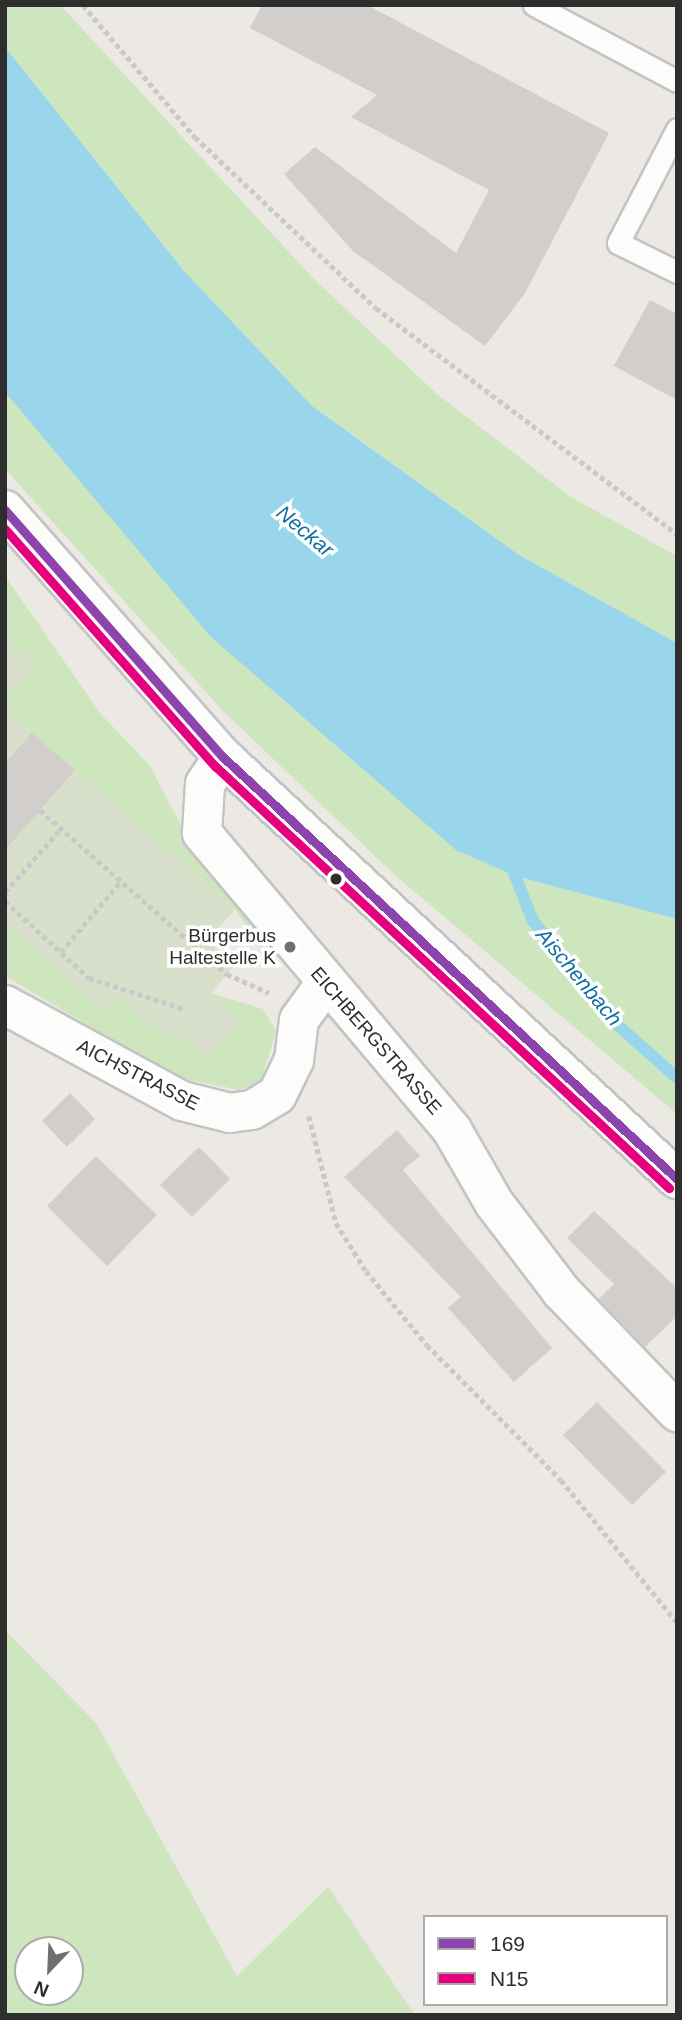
<!DOCTYPE html>
<html>
<head>
<meta charset="utf-8">
<style>
	body { margin:0 }
	#map { position:relative; width:682px; height:2020px; overflow:hidden; background:#ece8e4; font-family:Helvetica,sans-serif }
	div>[style] { position:absolute }
	.green>* { inset:0; background:#cee6be }
	.cemetery>* { inset:0; background:#d8e0cc }
	.water>* { inset:0; background:#99d6ec }
	.stream>* { height:12px; margin:-6px; padding:0 6px; transform-origin:6px; border-radius:6px; background:#99d6ec }
	.building>* { inset:0; background:#d1cecb }
	.path>* { height:4.5px; margin-top:-2.25px; transform-origin:0; background:repeating-linear-gradient(90deg,#c9c9c8 0 5px,transparent 0 8.5px) }
	.roads { filter:drop-shadow(2px 0 #c5c4c5) drop-shadow(-2px 0 #c5c4c5) drop-shadow(0 2px #c5c4c5) drop-shadow(0 -2px #c5c4c5) }
	.lane>* { height:21px; margin:-10.5px; padding:0 10.5px; transform-origin:10.5px; border-radius:10.5px; background:#fcfcfb }
	.street>* { height:38px; margin:-19px; padding:0 19px; transform-origin:19px; border-radius:19px; background:#fcfcfb }
	.secondary>* { height:38px; margin:-19px; padding:0 19px; transform-origin:19px; border-radius:19px; background:#fcfcfb }
	.bus-1>* { height:9px; margin:-4.5px; padding:0 4.5px; transform-origin:4.5px; border-radius:4.5px; background:#8e44ad }
	.bus-2>* { height:9px; margin:-4.5px; padding:0 4.5px; transform-origin:4.5px; border-radius:4.5px; background:#e5007d }
	.dots>* { width:19px; height:19px; translate:-50% -50%; box-sizing:border-box; border:4px solid #fff; border-radius:50% }
	span { translate:-50% -50%; white-space:nowrap; text-align:center; line-height:1.15; -webkit-text-stroke:7px #fff; paint-order:stroke }
	.poi-label { font-size:19px; color:#2e2e2e }
	.right { translate:-100% -50%; text-align:right }
	.street-label { font-size:19px; color:#2e2e2e }
	.water-label { font-size:21px; color:#0d6fa3; font-style:italic }
	.frame { position:absolute; inset:0; border:7px solid #2e2e2e; pointer-events:none }
	.legend { position:absolute; left:423px; top:1915px; width:245px; height:91px; box-sizing:border-box; background:#fff; border:2px solid #ababab; margin:0; padding:9px 12px; list-style:none; font-size:21px; color:#2e2e2e }
	.legend li { display:flex; align-items:center; gap:14px; height:35px }
	.legend b { width:35px; border:2px solid #ababab }
	.north { position:absolute; left:14px; top:1936px; width:70px; height:70px; box-sizing:border-box; background:#fff; border:2px solid #ababab; border-radius:50%; rotate:203deg; font-size:19px; font-weight:700; line-height:28px; text-align:center; color:#2e2e2e }
	.north::after { content:''; display:block; margin:auto; width:24px; height:32px; background:#706f6e; clip-path:polygon(50% 0,100% 100%,50% 72%,0 100%) }
</style>
</head>
<body>
<div id="map">
	<div class="green">
		<div style="clip-path:polygon(5px 5px,60px 5px,314px 279px,437px 394px,571px 497px,677px 556px,677px 643px,519px 555px,312px 406px,184px 271px,5px 47px)"></div>
		<div style="clip-path:polygon(5px 392px,515px 876px,677px 919px,677px 1114px,396px 876px,223px 711px,5px 469px)"></div>
		<div style="clip-path:polygon(5px 576px,100px 713px,150px 766px,197px 856px,249px 917px,268px 959px,235px 909px,5px 710px,5px 699px,35px 664px,5px 637px)"></div>
		<div style="clip-path:polygon(5px 924px,106px 1012px,119px 997px,165px 1037px,211px 993px,263px 1009px,276px 1031px,261px 1081px,239px 1090px,176px 1077px,5px 976px)"></div>
		<div style="clip-path:polygon(evenodd,5px 1630px,96px 1723px,237px 1976px,328px 1887px,415px 2015px,5px 2015px,5px 1630px,70px 1950px,70px 1992px,28px 1992px,28px 1950px,70px 1950px)"></div>
	</div>
	<div class="cemetery">
		<div style="clip-path:polygon(5px 637px,36px 664px,5px 699px)"></div>
		<div style="clip-path:polygon(5px 710px,235px 909px,208px 941px,235px 965px,211px 993px,241px 1020px,207px 1058px,173px 1029px,165px 1038px,119px 997px,106px 1012px,5px 924px)"></div>
	</div>
	<div class="water">
		<div style="clip-path:polygon(5px 47px,184px 271px,312px 406px,519px 555px,677px 643px,677px 919px,515px 876px,456px 850px,210px 636px,5px 392px)"></div>
	</div>
	<div class="stream">
		<div style="left:510px;top:863px;width:62px;rotate:68.4deg"></div>
		<div style="left:533px;top:921px;width:127px;rotate:51.4deg"></div>
		<div style="left:612px;top:1020px;width:87px;rotate:41.7deg"></div>
	</div>
	<div class="building">
		<div style="clip-path:polygon(262px 5px,367px 5px,609px 133px,525px 293px,485px 346px,353px 251px,284px 174px,315px 147px,456px 253px,489px 190px,351px 117px,377px 95px,250px 28px)"></div>
		<div style="clip-path:polygon(650px 300px,677px 314px,677px 400px,614px 366px)"></div>
		<div style="clip-path:polygon(32px 733px,75px 770px,5px 850px,5px 763px)"></div>
		<div style="clip-path:polygon(70px 1093px,95px 1119px,67px 1147px,42px 1121px)"></div>
		<div style="clip-path:polygon(397px 1130px,420px 1156px,403px 1170px,552px 1348px,514px 1382px,448px 1308px,461px 1297px,344px 1177px)"></div>
		<div style="clip-path:polygon(199px 1147px,230px 1179px,192px 1217px,160px 1185px)"></div>
		<div style="clip-path:polygon(96px 1156px,157px 1215px,107px 1266px,47px 1206px)"></div>
		<div style="clip-path:polygon(594px 1211px,677px 1288px,677px 1316px,645px 1347px,599px 1299px,614px 1284px,567px 1238px)"></div>
		<div style="clip-path:polygon(597px 1402px,666px 1472px,632px 1505px,563px 1435px)"></div>
	</div>
	<div class="path">
		<div style="left:83px;top:5px;width:173px;rotate:49.7deg"></div>
		<div style="left:195px;top:137px;width:249px;rotate:43.4deg"></div>
		<div style="left:376px;top:308px;width:376px;rotate:36.9deg"></div>
		<div style="left:5px;top:731px;width:5px;rotate:90deg"></div>
		<div style="left:40px;top:810px;width:249px;rotate:41.3deg"></div>
		<div style="left:227px;top:974px;width:46px;rotate:24.3deg"></div>
		<div style="left:5px;top:892px;width:84px;rotate:-48.4deg"></div>
		<div style="left:5px;top:901px;width:114px;rotate:42.5deg"></div>
		<div style="left:89px;top:978px;width:100px;rotate:18.1deg"></div>
		<div style="left:61px;top:952px;width:93px;rotate:-49.8deg"></div>
		<div style="left:309px;top:1116px;width:110px;rotate:75.8deg"></div>
		<div style="left:336px;top:1223px;width:57px;rotate:58deg"></div>
		<div style="left:366px;top:1271px;width:96px;rotate:50.5deg"></div>
		<div style="left:427px;top:1345px;width:190px;rotate:45.2deg"></div>
		<div style="left:561px;top:1480px;width:183px;rotate:50.8deg"></div>
	</div>
	<div class="roads">
		<div class="lane">
			<div style="left:534px;top:5px;width:162px;rotate:28deg"></div>
			<div style="left:677px;top:129px;width:128px;rotate:117.4deg"></div>
			<div style="left:618px;top:243px;width:66px;rotate:26.2deg"></div>
		</div>
		<div class="street">
			<div style="left:223px;top:757px;width:32px;rotate:124deg"></div>
			<div style="left:205px;top:784px;width:49px;rotate:93.5deg"></div>
			<div style="left:202px;top:833px;width:388px;rotate:49.9deg"></div>
			<div style="left:452px;top:1130px;width:84px;rotate:60.1deg"></div>
			<div style="left:494px;top:1203px;width:111px;rotate:52.7deg"></div>
			<div style="left:561px;top:1291px;width:168px;rotate:46.2deg"></div>
			<div style="left:5px;top:1005px;width:201px;rotate:28.5deg"></div>
			<div style="left:182px;top:1101px;width:49px;rotate:14deg"></div>
			<div style="left:230px;top:1113px;width:22px;rotate:-8deg"></div>
			<div style="left:252px;top:1110px;width:29px;rotate:-31deg"></div>
			<div style="left:277px;top:1095px;width:39px;rotate:-64deg"></div>
			<div style="left:294px;top:1060px;width:40px;rotate:-82.9deg"></div>
			<div style="left:299px;top:1020px;width:44px;rotate:-54.2deg"></div>
		</div>
		<div class="secondary">
			<div style="left:5px;top:510px;width:329px;rotate:48.6deg"></div>
			<div style="left:223px;top:757px;width:620px;rotate:42.91deg"></div>
		</div>
	</div>
	<div class="bus-1">
		<div style="left:5px;top:510px;width:329px;rotate:48.6deg"></div>
		<div style="left:223px;top:757px;width:620px;rotate:42.91deg"></div>
	</div>
	<div class="bus-2">
		<div style="left:5px;top:529px;width:317px;rotate:48.5deg"></div>
		<div style="left:215px;top:766px;width:620px;rotate:42.91deg"></div>
	</div>
	<div class="dots">
		<div style="left:336px;top:879px;background:#2e2e2e"></div>
		<div style="left:290px;top:947px;background:#706f6e"></div>
	</div>
	<div class="poi-label">
		<span class="right" style="left:276px;top:947px">Bürgerbus<br>Haltestelle K</span>
	</div>
	<div class="street-label">
		<span style="left:376px;top:1041px;rotate:49deg">EICHBERGSTRASSE</span>
		<span style="left:138px;top:1075px;rotate:27deg">AICHSTRASSE</span>
	</div>
	<div class="water-label">
		<span style="left:305px;top:531px;rotate:40deg">Neckar</span>
		<span style="left:579px;top:977px;rotate:50deg">Aischenbach</span>
	</div>
	<div class="frame"></div>
	<ul class="legend">
	<li><b style="height:9px;background:#8e44ad"></b>169</li>
	<li><b style="height:9px;background:#e5007d"></b>N15</li>
	</ul>
	<div class="north">N</div>
</div>
</body>
</html>
